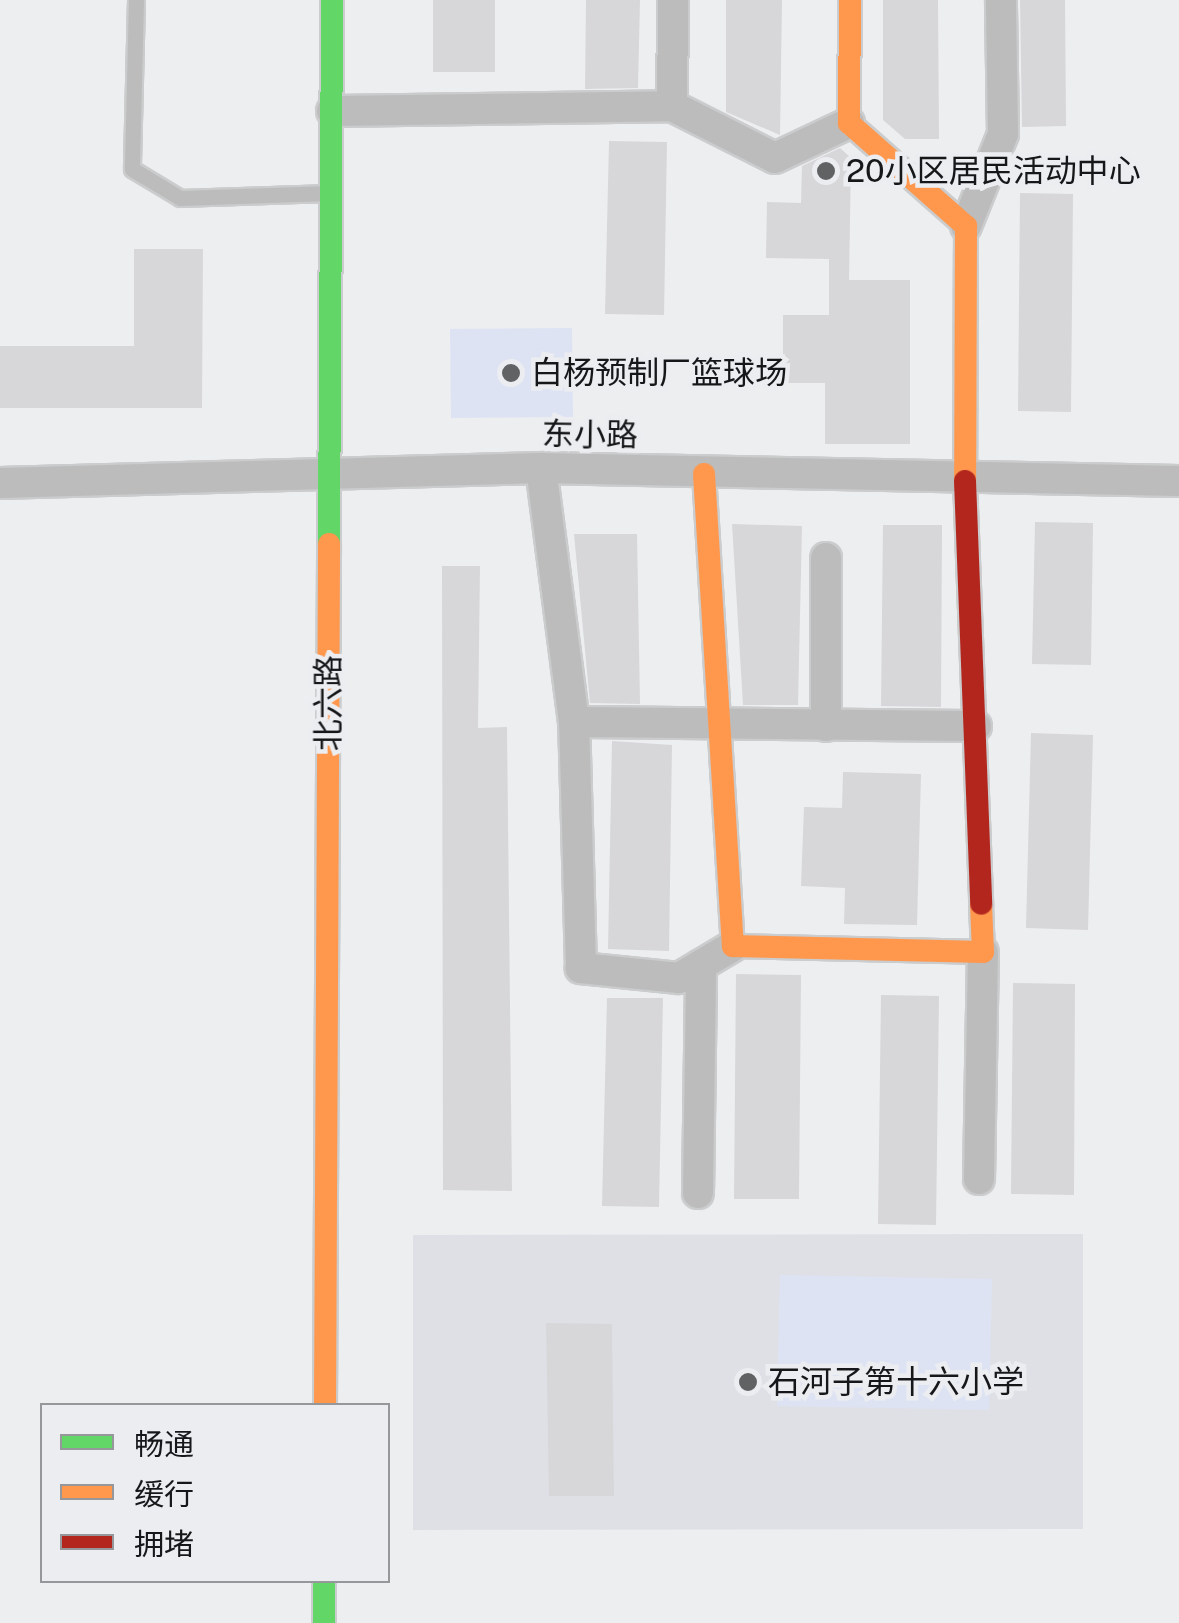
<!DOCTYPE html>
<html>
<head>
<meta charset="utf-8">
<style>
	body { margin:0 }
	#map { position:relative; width:1179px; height:1623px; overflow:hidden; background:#edeef0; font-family:"Public Sans","Noto Sans SC",sans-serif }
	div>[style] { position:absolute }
	.built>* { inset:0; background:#dee0e6 }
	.green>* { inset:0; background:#dee3f4 }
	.building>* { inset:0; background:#d7d7d9 }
	.roads { filter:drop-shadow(2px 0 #cbcccd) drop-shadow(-2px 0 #cbcccd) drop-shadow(0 2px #cbcccd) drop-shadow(0 -2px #cbcccd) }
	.lane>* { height:15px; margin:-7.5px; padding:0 7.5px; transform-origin:7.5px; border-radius:7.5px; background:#bcbcbc }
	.street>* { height:30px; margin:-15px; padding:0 15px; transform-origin:15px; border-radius:15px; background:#bcbcbc }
	.fast>* { height:22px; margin:-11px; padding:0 11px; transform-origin:11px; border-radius:11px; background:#63d668 }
	.slow>* { height:22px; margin:-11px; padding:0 11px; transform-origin:11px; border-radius:11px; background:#ff974d }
	.jam>* { height:22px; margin:-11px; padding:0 11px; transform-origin:11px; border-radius:11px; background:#b3261e }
	.dots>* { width:28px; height:28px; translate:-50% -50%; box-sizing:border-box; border:5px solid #ecedf1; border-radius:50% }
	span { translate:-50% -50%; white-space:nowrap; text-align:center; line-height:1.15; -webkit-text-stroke:9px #ecedf1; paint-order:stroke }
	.poi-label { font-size:32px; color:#161718 }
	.left { translate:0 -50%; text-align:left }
	.street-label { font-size:32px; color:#161718 }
	.legend { position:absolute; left:40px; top:1403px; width:350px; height:180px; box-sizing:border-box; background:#ecedf1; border:2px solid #96979a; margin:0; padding:12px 18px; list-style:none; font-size:30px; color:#161718 }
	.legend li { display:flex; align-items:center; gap:20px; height:50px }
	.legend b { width:50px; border:2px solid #96979a }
</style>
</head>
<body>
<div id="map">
	<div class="built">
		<div style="clip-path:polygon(1083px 1234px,1083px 1529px,413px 1530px,413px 1235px)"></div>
	</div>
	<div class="green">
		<div style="clip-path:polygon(572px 328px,573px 417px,451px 418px,450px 329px)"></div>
		<div style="clip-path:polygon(780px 1275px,992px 1279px,989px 1410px,777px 1406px)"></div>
	</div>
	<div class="building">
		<div style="clip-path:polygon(433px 0,495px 0,495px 72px,433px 72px)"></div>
		<div style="clip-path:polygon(586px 0,640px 0,638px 88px,585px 89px)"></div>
		<div style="clip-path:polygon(726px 0,782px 0,780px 135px,726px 112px)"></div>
		<div style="clip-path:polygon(883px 0,938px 0,939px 139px,905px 139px,883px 120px)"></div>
		<div style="clip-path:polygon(1020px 0,1065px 0,1066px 126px,1022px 127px)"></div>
		<div style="clip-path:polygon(609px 141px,667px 142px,664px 315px,605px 314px)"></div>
		<div style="clip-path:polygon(840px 148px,851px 158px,849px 280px,910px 280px,910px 444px,825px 444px,825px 383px,783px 383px,783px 315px,829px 315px,829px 259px,766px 258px,767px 202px,801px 203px,802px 166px)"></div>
		<div style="clip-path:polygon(1020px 193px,1073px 194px,1071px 412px,1018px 411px)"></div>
		<div style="clip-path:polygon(134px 249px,203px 249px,202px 408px,0 408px,0 346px,134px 346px)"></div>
		<div style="clip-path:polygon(1035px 522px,1093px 523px,1091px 665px,1032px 664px)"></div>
		<div style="clip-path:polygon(732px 524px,802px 526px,798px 705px,743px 705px)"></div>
		<div style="clip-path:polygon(883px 525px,942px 525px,941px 707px,881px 706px)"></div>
		<div style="clip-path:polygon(574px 534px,637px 534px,640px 704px,590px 703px)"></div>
		<div style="clip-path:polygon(442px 566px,480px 566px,478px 728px,507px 727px,512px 1191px,443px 1190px)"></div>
		<div style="clip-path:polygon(1031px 733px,1093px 735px,1088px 930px,1026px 928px)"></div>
		<div style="clip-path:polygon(612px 741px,672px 745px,669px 951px,608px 949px)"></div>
		<div style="clip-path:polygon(843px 772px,921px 774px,917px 925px,844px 924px,845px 888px,801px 886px,804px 807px,842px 808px)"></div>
		<div style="clip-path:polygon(736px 974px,801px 975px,799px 1199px,734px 1199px)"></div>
		<div style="clip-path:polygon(1013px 983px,1075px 984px,1074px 1195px,1011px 1194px)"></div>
		<div style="clip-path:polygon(881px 995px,939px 996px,936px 1225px,878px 1224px)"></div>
		<div style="clip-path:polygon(607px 998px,663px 998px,659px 1207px,602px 1206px)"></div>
		<div style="clip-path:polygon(546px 1323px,612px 1324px,614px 1496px,549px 1496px)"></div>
	</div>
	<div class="roads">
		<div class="lane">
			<div style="left:136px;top:0;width:169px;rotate:91.4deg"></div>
			<div style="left:132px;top:169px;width:56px;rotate:31.1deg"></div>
			<div style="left:180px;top:198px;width:149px;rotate:-1.9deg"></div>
		</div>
		<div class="street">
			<div style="left:673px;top:0;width:106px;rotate:90.5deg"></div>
			<div style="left:672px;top:106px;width:115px;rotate:26.8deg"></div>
			<div style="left:775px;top:158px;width:82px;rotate:-25.3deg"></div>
			<div style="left:332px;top:111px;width:340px;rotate:-0.8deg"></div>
			<div style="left:966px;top:226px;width:99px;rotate:-68.1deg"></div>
			<div style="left:1003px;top:134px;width:134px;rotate:-90.9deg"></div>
			<div style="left:541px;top:468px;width:256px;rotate:82.6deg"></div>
			<div style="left:0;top:483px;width:541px;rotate:-1.59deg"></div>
			<div style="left:541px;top:468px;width:638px;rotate:1.17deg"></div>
			<div style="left:826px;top:558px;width:168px;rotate:90deg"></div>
			<div style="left:733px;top:946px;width:63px;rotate:149.3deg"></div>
			<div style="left:679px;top:978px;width:99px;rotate:-174.2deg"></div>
			<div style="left:581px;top:968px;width:246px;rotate:-91.6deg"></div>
			<div style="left:574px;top:722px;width:402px;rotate:0.6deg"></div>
			<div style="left:979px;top:1179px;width:227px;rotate:-89deg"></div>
			<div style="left:698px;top:1193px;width:228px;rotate:-89.2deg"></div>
		</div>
		<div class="fast">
			<div style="left:329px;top:544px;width:544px;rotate:-89.68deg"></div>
			<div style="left:324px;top:1580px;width:43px;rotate:90deg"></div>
		</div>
		<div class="slow">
			<div style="left:850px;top:0;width:123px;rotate:90.5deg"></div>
			<div style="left:849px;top:123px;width:156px;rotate:41.4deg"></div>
			<div style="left:966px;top:226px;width:255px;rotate:90.2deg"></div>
			<div style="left:704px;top:474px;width:473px;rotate:86.5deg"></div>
			<div style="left:733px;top:946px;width:250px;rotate:1.4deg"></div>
			<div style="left:983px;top:952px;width:48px;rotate:-92.4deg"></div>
			<div style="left:325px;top:1406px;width:862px;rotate:-89.73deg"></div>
		</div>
		<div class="jam">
			<div style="left:965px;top:481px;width:423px;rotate:87.8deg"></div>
		</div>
	</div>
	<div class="dots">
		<div style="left:826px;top:171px;background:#616264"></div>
		<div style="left:511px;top:373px;background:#616264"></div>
		<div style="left:748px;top:1382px;background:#616264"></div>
	</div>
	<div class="poi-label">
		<span class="left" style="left:846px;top:171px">20小区居民活动中心</span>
		<span class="left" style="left:531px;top:373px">白杨预制厂篮球场</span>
		<span class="left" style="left:768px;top:1382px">石河子第十六小学</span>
	</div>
	<div class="street-label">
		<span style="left:590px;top:435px;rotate:1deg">东小路</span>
		<span style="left:329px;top:703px;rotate:-90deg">北六路</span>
	</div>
	<ul class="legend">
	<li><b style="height:12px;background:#63d668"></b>畅通</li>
	<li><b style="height:12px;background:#ff974d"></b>缓行</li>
	<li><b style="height:12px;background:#b3261e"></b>拥堵</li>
	</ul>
</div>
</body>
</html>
